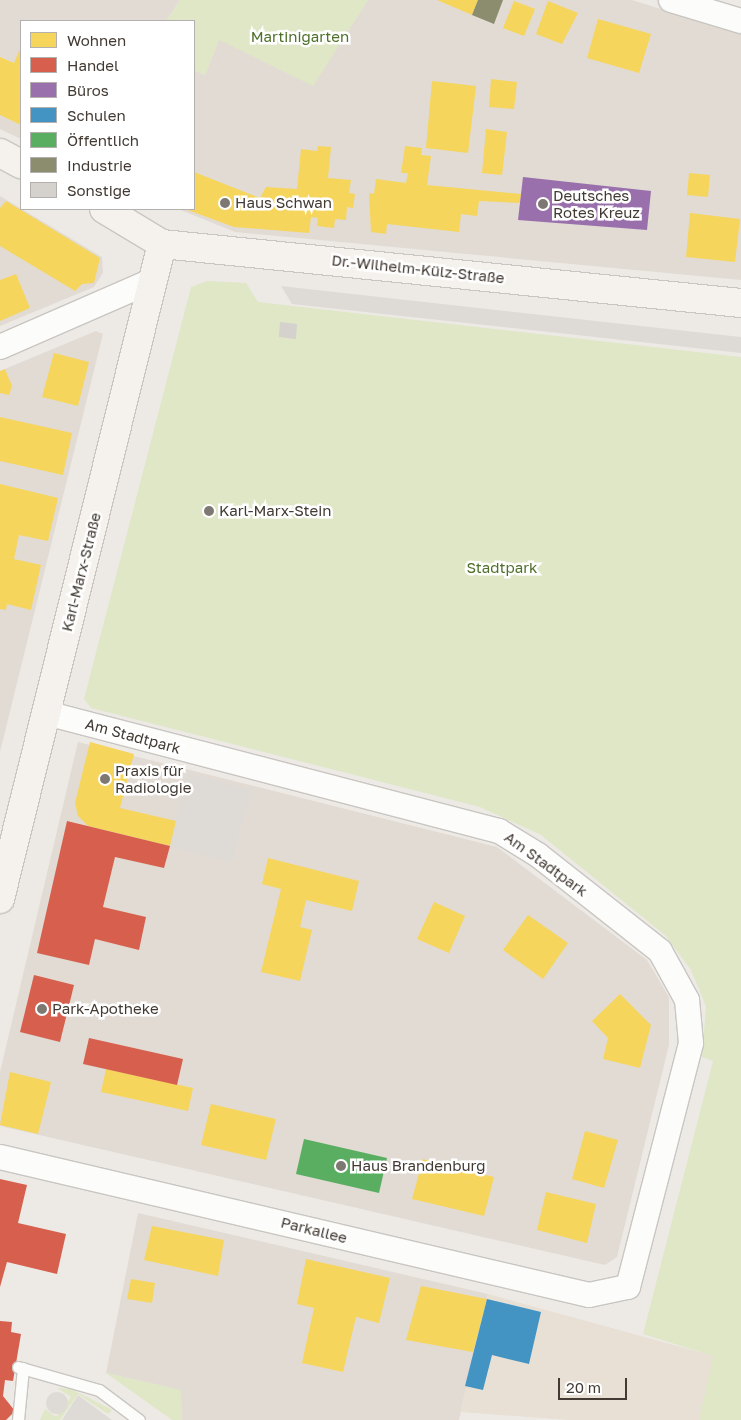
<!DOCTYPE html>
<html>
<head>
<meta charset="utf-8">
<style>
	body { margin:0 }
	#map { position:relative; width:741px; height:1420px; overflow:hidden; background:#edeae6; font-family:"Golos Text",sans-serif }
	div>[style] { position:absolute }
	.residential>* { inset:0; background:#e1dbd3 }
	.education>* { inset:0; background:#e8e0d5 }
	.green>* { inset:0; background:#dfe7c6 }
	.parking>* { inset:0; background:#dedbd7 }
	.round { border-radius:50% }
	.homes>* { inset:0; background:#f6d55c }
	.shops>* { inset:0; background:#d6604d }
	.offices>* { inset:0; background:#9970ab }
	.schools>* { inset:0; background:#4393c3 }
	.public>* { inset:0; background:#5aae61 }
	.industry>* { inset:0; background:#8c8c6e }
	.building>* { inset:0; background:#d5d1cd }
	.roads { filter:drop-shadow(1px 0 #c9c6c2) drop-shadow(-1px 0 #c9c6c2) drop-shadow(0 1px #c9c6c2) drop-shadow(0 -1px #c9c6c2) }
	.lane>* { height:11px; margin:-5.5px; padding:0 5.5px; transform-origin:5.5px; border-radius:5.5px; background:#fcfcfb }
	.street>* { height:24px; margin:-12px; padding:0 12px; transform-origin:12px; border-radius:12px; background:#fcfcfb }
	.secondary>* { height:28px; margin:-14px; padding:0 14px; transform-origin:14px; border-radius:14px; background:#f5f2ed }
	.dots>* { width:14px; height:14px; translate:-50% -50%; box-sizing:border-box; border:2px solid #fff; border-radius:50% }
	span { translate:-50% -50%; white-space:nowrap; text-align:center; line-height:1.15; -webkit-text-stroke:5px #fff; paint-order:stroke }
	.park-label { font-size:15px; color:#4f702a }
	.poi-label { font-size:15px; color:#423a33 }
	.left { translate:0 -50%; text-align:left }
	.street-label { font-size:15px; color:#423a33 }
	.legend { position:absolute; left:20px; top:20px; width:175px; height:190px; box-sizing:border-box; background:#fff; border:1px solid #b3b0ad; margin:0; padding:6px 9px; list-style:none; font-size:15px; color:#423a33 }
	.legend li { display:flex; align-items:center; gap:10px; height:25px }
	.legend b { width:25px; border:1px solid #b3b0ad }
	.scale { position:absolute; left:558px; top:1378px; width:69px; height:22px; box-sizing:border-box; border:2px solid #423a33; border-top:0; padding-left:6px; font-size:15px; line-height:18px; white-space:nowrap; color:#423a33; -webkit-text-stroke:4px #fff; paint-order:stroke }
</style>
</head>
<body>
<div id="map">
	<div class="residential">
		<div style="clip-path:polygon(0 0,180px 0,166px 21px,21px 21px,21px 139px,0 129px)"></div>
		<div style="clip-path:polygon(368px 0,632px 0,741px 34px,741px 280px,235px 232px,178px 209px,194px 209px,194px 70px,205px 75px,219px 39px,313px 85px)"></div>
		<div style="clip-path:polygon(0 196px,102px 257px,103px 273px,94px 287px,0 326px)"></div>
		<div style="clip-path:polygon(96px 331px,103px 334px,0 752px,0 371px)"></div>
		<div style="clip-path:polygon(78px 742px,497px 847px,647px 960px,669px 997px,669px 1045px,617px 1257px,605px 1265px,0 1126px,0 1072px)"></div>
		<div style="clip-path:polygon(138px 1213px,488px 1294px,459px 1420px,182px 1420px,180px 1390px,106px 1373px)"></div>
	</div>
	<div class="education">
		<div style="clip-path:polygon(488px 1294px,714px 1356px,699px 1420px,568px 1420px,460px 1412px)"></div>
	</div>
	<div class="green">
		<div style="clip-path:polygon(180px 0,368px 0,313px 86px,219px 40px,205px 75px,194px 70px,194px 21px,166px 21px)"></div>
		<div style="clip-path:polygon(207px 281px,246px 283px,258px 302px,741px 357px,741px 1420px,699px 1420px,713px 1356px,643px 1334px,713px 1061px,702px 1057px,706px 1006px,691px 970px,666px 936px,541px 835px,480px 807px,91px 708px,84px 699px,191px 287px)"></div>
		<div style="clip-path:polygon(106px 1373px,181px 1390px,182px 1420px,172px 1420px)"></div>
		<div style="clip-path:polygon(57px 1388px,71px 1389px,112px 1410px,108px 1414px,78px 1394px,60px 1420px,40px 1420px,45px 1409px,56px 1417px,71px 1397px)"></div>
	</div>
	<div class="parking">
		<div style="clip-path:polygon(281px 286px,741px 337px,741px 353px,292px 304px)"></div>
		<div style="clip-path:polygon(188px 774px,251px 790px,232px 862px,170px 846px)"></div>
		<div class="round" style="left:46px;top:1392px;width:22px;height:22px"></div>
		<div style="clip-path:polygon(78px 1395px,112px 1420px,62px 1420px)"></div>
	</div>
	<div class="homes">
		<div style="clip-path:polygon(437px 0,478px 0,472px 15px)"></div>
		<div style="clip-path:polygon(514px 1px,535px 9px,524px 36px,503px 28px)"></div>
		<div style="clip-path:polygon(548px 1px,578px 13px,562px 44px,536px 34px)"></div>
		<div style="clip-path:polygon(598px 19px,651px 34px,639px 73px,587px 58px)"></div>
		<div style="clip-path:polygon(21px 47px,21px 125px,0 115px,0 57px,14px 63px)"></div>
		<div style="clip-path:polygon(491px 79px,517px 82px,514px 109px,489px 107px)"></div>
		<div style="clip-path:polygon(432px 81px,476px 86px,468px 153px,426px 148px)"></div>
		<div style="clip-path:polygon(486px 129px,507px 132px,502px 175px,482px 173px)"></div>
		<div style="clip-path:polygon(318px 146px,331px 147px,328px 178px,351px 180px,349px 193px,355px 194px,353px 208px,347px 207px,346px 220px,335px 219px,334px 228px,317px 226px,318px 218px,311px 217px,309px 233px,234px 227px,185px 209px,194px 209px,194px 172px,260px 198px,266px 187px,297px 189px,301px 149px,317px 151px)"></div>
		<div style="clip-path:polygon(405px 146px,422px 148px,421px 155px,431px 156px,427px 185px,521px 194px,520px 203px,479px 201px,477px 216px,461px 214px,459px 232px,387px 224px,386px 234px,371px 232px,369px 193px,374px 194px,376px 179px,406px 183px,408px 173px,401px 173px)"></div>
		<div style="clip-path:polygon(689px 173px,710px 175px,708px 197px,687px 195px)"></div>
		<div style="clip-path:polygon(6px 201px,100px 258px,94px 283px,82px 284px,75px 291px,0 246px,0 208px)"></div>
		<div style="clip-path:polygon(690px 213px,740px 219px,735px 262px,686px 257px)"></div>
		<div style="clip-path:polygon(16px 274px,30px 308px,0 321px,0 280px)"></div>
		<div style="clip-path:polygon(54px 353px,89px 362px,78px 406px,42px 397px)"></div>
		<div style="clip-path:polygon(5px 369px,12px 386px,9px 395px,0 393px,0 371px)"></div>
		<div style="clip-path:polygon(0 417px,72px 433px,63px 475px,0 461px)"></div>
		<div style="clip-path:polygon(0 484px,58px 498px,48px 541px,19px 535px,14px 559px,41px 565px,31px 610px,7px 604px,6px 610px,0 609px)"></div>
		<div style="clip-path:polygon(90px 742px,134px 754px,120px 808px,176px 821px,170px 846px,88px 826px,78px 816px,75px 803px)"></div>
		<div style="clip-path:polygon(268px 858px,359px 881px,352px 911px,306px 900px,300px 927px,312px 930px,300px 981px,261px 972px,281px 889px,262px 884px)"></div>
		<div style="clip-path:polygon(434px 902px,465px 916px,449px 953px,417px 939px)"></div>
		<div style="clip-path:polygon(528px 915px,568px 943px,543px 979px,503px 950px)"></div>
		<div style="clip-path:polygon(620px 994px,651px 1025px,640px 1068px,603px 1059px,608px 1038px,592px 1021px)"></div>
		<div style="clip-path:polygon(106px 1069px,193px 1088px,188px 1111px,101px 1092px)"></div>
		<div style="clip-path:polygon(10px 1072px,51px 1082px,38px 1134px,0 1125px)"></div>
		<div style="clip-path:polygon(211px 1104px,276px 1119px,266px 1160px,201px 1145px)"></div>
		<div style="clip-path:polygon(585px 1131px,618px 1140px,604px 1188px,572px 1179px)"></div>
		<div style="clip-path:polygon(423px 1159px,494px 1177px,484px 1216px,412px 1199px)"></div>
		<div style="clip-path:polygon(546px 1192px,596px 1204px,587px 1243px,537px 1230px)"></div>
		<div style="clip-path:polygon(152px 1226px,224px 1240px,218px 1276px,144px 1260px)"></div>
		<div style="clip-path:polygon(306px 1259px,390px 1278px,379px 1323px,356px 1317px,343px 1372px,302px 1363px,314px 1308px,297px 1304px)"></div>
		<div style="clip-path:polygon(131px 1279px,155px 1283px,152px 1303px,127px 1299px)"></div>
		<div style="clip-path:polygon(421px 1286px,487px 1299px,473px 1352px,406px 1340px)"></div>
	</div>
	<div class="shops">
		<div style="clip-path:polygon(67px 821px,170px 846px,164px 868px,115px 857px,103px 907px,146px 917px,139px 950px,95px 939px,89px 965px,37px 953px)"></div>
		<div style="clip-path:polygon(34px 975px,74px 985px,60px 1042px,20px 1032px)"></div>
		<div style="clip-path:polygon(89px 1038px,183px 1059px,177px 1085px,83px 1064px)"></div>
		<div style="clip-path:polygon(0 1179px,27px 1185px,18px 1223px,66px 1234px,57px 1274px,7px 1262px,0 1287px)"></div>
		<div style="clip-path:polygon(0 1321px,12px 1322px,11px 1332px,21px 1334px,13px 1381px,5px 1380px,3px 1396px,15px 1411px,6px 1420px,0 1420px)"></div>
	</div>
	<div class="offices">
		<div style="clip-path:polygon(523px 177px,651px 191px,647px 230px,518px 220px)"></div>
	</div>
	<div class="schools">
		<div style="clip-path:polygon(487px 1299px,541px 1312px,529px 1364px,492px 1355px,483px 1390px,465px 1386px)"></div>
	</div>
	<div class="public">
		<div style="clip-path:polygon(304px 1139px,387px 1158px,379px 1193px,296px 1174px)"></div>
	</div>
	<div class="industry">
		<div style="clip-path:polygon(478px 0,503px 0,494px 24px,472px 15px)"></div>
	</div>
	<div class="building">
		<div style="clip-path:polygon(280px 322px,297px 324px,296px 339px,279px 337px)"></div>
	</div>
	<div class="roads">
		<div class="lane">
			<div style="left:18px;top:1367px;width:84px;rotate:15.9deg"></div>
			<div style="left:99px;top:1390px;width:50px;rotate:36.9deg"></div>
			<div style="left:18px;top:1420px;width:52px;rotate:-84.5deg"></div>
		</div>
		<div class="street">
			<div style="left:671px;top:0;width:73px;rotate:16.7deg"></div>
			<div style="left:0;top:347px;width:167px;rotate:-23.6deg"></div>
			<div style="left:0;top:1157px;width:605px;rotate:13.19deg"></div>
			<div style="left:589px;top:1295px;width:40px;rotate:-12deg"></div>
			<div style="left:628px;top:1287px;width:252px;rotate:-75.5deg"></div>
			<div style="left:691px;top:1043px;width:43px;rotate:-95.3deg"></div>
			<div style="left:687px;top:1000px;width:56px;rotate:-118.9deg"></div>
			<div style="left:660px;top:951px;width:155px;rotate:-141.8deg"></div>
			<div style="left:538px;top:855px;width:46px;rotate:-148.4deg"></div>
			<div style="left:499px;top:831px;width:468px;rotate:-165.4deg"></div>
		</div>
		<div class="secondary">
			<div style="left:0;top:153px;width:24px;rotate:28deg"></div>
			<div style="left:104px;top:209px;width:68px;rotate:31.1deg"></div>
			<div style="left:162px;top:244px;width:582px;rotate:5.82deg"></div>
			<div style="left:0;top:899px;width:675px;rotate:-76.11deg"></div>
		</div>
	</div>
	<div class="dots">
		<div style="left:225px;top:203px;background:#7e7872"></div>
		<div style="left:543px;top:204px;background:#7e7872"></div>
		<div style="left:209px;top:511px;background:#7e7872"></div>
		<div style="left:105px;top:779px;background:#7e7872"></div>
		<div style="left:42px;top:1009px;background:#7e7872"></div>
		<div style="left:341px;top:1166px;background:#7e7872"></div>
	</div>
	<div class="park-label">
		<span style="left:300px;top:37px">Martinigarten</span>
		<span style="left:502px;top:568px">Stadtpark</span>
	</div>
	<div class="poi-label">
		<span class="left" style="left:553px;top:204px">Deutsches<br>Rotes Kreuz</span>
		<span class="left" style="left:235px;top:203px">Haus Schwan</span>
		<span class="left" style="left:219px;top:511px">Karl-Marx-Stein</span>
		<span class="left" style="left:115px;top:779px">Praxis für<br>Radiologie</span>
		<span class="left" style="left:52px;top:1009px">Park-Apotheke</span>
		<span class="left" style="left:351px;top:1166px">Haus Brandenburg</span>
	</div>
	<div class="street-label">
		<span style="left:418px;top:269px;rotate:6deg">Dr.-Wilhelm-Külz-Straße</span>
		<span style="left:81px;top:572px;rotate:-76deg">Karl-Marx-Straße</span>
		<span style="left:133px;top:736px;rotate:15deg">Am Stadtpark</span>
		<span style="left:546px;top:864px;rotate:36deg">Am Stadtpark</span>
		<span style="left:314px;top:1230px;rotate:14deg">Parkallee</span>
	</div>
	<ul class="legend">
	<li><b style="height:14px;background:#f6d55c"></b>Wohnen</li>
	<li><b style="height:14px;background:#d6604d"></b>Handel</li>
	<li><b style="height:14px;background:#9970ab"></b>Büros</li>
	<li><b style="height:14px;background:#4393c3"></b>Schulen</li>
	<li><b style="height:14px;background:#5aae61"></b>Öffentlich</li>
	<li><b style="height:14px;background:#8c8c6e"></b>Industrie</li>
	<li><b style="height:14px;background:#d5d1cd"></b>Sonstige</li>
	</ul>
	<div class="scale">20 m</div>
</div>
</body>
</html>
